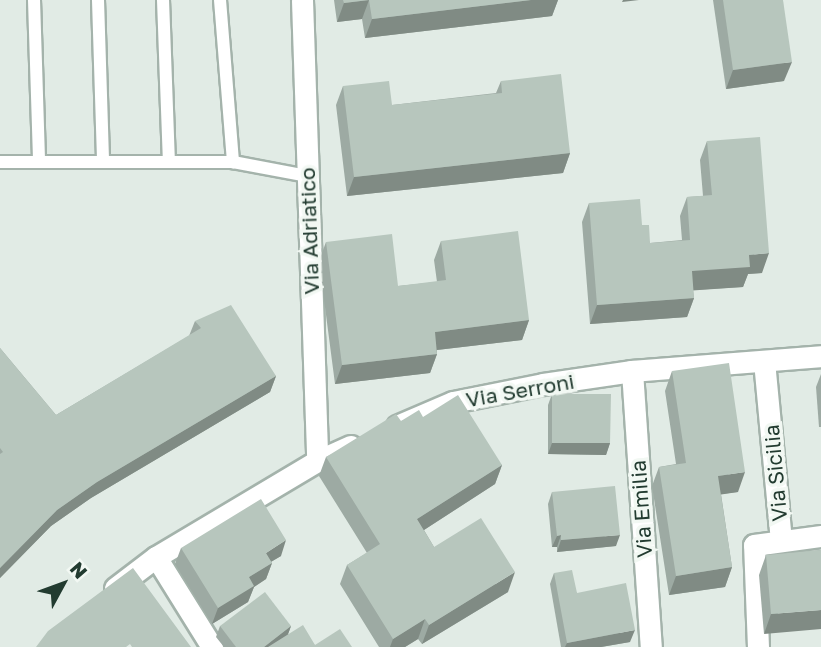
<!DOCTYPE html>
<html>
<head>
<meta charset="utf-8">
<style>
	body { margin:0 }
	#map { position:relative; width:821px; height:647px; overflow:hidden; background:#e1ebe5; font-family:"Golos Text",sans-serif }
	div>[style] { position:absolute }
	.roads { filter:drop-shadow(2px 0 #a4b3ab) drop-shadow(-2px 0 #a4b3ab) drop-shadow(0 2px #a4b3ab) drop-shadow(0 -2px #a4b3ab) }
	.service>* { height:12px; margin:-6px; padding:0 6px; transform-origin:6px; border-radius:6px; background:#fff }
	.minor>* { height:21px; margin:-10.5px; padding:0 10.5px; transform-origin:10.5px; border-radius:10.5px; background:#fff }
	.tertiary>* { height:21px; margin:-10.5px; padding:0 10.5px; transform-origin:10.5px; border-radius:10.5px; background:#fff }
	.wall>* { inset:0; background:#9daaa3 }
	.shaded-wall>* { inset:0; background:#808b84 }
	.building>* { inset:0; background:#b7c6bd }
	span { translate:-50% -50%; white-space:nowrap; text-align:center; line-height:1.15; -webkit-text-stroke:7px #f2f8f3; paint-order:stroke }
	.street-label { font-size:21px; color:#223b30 }
	.north { position:absolute; left:28px; top:549px; width:70px; height:70px; -webkit-text-stroke:5px #f2f8f3; paint-order:stroke; rotate:49deg; font-size:19px; font-weight:700; line-height:28px; text-align:center; color:#223b30 }
	.north::after { content:''; display:block; margin:auto; width:24px; height:32px; background:#223b30; clip-path:polygon(50% 0,100% 100%,50% 72%,0 100%) }
</style>
</head>
<body>
<div id="map">
	<div class="roads">
		<div class="service">
			<div style="left:34px;top:0;width:162px;rotate:88.2deg"></div>
			<div style="left:98px;top:0;width:162px;rotate:88.2deg"></div>
			<div style="left:163px;top:0;width:162px;rotate:87.9deg"></div>
			<div style="left:220px;top:0;width:163px;rotate:85.4deg"></div>
			<div style="left:233px;top:162px;width:75px;rotate:10.7deg"></div>
			<div style="left:0;top:162px;width:233px"></div>
		</div>
		<div class="minor">
			<div style="left:302px;top:0;width:461px;rotate:88.1deg"></div>
			<div style="left:764px;top:361px;width:180px;rotate:84.6deg"></div>
			<div style="left:632px;top:371px;width:277px;rotate:86.1deg"></div>
			<div style="left:156px;top:557px;width:106px;rotate:58.1deg"></div>
			<div style="left:758px;top:647px;width:102px;rotate:-92.2deg"></div>
			<div style="left:754px;top:545px;width:68px;rotate:-7.7deg"></div>
		</div>
		<div class="tertiary">
			<div style="left:397px;top:426px;width:61px;rotate:-23.2deg"></div>
			<div style="left:453px;top:402px;width:92px;rotate:-11.3deg"></div>
			<div style="left:543px;top:384px;width:90px;rotate:-8.3deg"></div>
			<div style="left:632px;top:371px;width:190px;rotate:-4.5deg"></div>
			<div style="left:115px;top:588px;width:51px;rotate:-37.1deg"></div>
			<div style="left:156px;top:557px;width:187px;rotate:-30.8deg"></div>
			<div style="left:317px;top:461px;width:37px;rotate:-24deg"></div>
		</div>
	</div>
	<div class="wall">
		<div style="clip-path:polygon(334px 0,558px 0,552px 16px,365px 38px,362px 19px,337px 22px)"></div>
		<div style="clip-path:polygon(713px 0,783px 0,784px 81px,726px 89px)"></div>
		<div style="clip-path:polygon(501px 81px,570px 153px,563px 173px,347px 196px,336px 105px,343px 86px,392px 105px,496px 93px)"></div>
		<div style="clip-path:polygon(707px 141px,762px 273px,748px 274px,743px 287px,693px 290px,694px 298px,687px 317px,590px 324px,582px 222px,589px 203px,642px 225px,650px 243px,682px 240px,680px 216px,687px 197px,703px 196px,700px 160px)"></div>
		<div style="clip-path:polygon(441px 241px,529px 320px,522px 340px,437px 350px,437px 354px,430px 373px,335px 384px,319px 261px,326px 242px,398px 286px,437px 282px,434px 260px)"></div>
		<div style="clip-path:polygon(195px 321px,276px 376px,270px 392px,91px 498px,51px 526px,0 578px,0 348px,56px 415px,189px 336px)"></div>
		<div style="clip-path:polygon(672px 371px,738px 492px,721px 494px,732px 567px,725px 587px,669px 595px,652px 486px,659px 467px,676px 464px,665px 391px)"></div>
		<div style="clip-path:polygon(821px 374px,821px 427px,819px 427px,816px 387px)"></div>
		<div style="clip-path:polygon(552px 394px,610px 443px,606px 455px,548px 454px,548px 405px)"></div>
		<div style="clip-path:polygon(423px 417px,502px 465px,495px 484px,424px 530px,434px 547px,508px 592px,422px 644px,418px 639px,405px 647px,379px 647px,340px 584px,347px 565px,367px 553px,319px 476px,326px 457px,401px 421px)"></div>
		<div style="clip-path:polygon(552px 492px,616px 546px,557px 552px,557px 547px,552px 547px,548px 504px)"></div>
		<div style="clip-path:polygon(181px 548px,281px 556px,271px 562px,272px 563px,266px 579px,254px 587px,248px 602px,212px 624px,175px 564px)"></div>
		<div style="clip-path:polygon(821px 550px,764px 634px,759px 575px,766px 555px)"></div>
		<div style="clip-path:polygon(554px 573px,577px 593px,630px 642px,601px 647px,561px 647px,550px 584px)"></div>
		<div style="clip-path:polygon(220px 626px,291px 626px,288px 634px,315px 645px,352px 647px,224px 647px,216px 637px)"></div>
	</div>
	<div class="shaded-wall">
		<div style="clip-path:polygon(369px 0,362px 19px,337px 22px,344px 3px)"></div>
		<div style="clip-path:polygon(531px 0,558px 0,552px 16px,365px 38px,372px 19px)"></div>
		<div style="clip-path:polygon(623px 0,639px 0,622px 2px)"></div>
		<div style="clip-path:polygon(792px 62px,784px 81px,726px 89px,733px 70px)"></div>
		<div style="clip-path:polygon(570px 153px,563px 173px,347px 196px,354px 177px)"></div>
		<div style="clip-path:polygon(769px 253px,762px 273px,748px 274px,743px 287px,685px 291px,692px 271px,749px 255px)"></div>
		<div style="clip-path:polygon(694px 298px,687px 317px,590px 324px,597px 305px)"></div>
		<div style="clip-path:polygon(529px 320px,522px 340px,428px 351px,435px 332px)"></div>
		<div style="clip-path:polygon(437px 354px,430px 373px,335px 384px,342px 365px)"></div>
		<div style="clip-path:polygon(276px 376px,270px 392px,91px 498px,51px 526px,0 578px,0 568px,57px 510px,97px 482px)"></div>
		<div style="clip-path:polygon(552px 443px,610px 443px,606px 455px,548px 454px)"></div>
		<div style="clip-path:polygon(502px 465px,495px 484px,410px 539px,417px 519px)"></div>
		<div style="clip-path:polygon(745px 472px,738px 492px,711px 496px,718px 476px)"></div>
		<div style="clip-path:polygon(561px 535px,557px 547px,552px 547px,557px 536px)"></div>
		<div style="clip-path:polygon(620px 535px,616px 546px,557px 552px,561px 540px)"></div>
		<div style="clip-path:polygon(286px 540px,281px 556px,260px 568px,266px 553px)"></div>
		<div style="clip-path:polygon(272px 563px,266px 579px,254px 587px,248px 602px,212px 624px,218px 608px,249px 577px)"></div>
		<div style="clip-path:polygon(732px 567px,725px 587px,669px 595px,676px 576px)"></div>
		<div style="clip-path:polygon(515px 572px,508px 592px,422px 644px,429px 625px)"></div>
		<div style="clip-path:polygon(821px 610px,821px 629px,764px 634px,771px 614px)"></div>
		<div style="clip-path:polygon(425px 619px,418px 639px,405px 647px,390px 647px,393px 639px)"></div>
		<div style="clip-path:polygon(291px 626px,287px 637px,274px 647px,264px 647px)"></div>
		<div style="clip-path:polygon(635px 630px,630px 642px,601px 647px,565px 647px,567px 643px)"></div>
	</div>
	<div class="building">
		<div style="clip-path:polygon(343px 0,531px 0,372px 19px,369px 0,344px 3px)"></div>
		<div style="clip-path:polygon(723px 0,783px 0,792px 62px,733px 70px)"></div>
		<div style="clip-path:polygon(561px 74px,570px 153px,354px 177px,343px 86px,389px 81px,392px 105px,502px 93px,501px 81px)"></div>
		<div style="clip-path:polygon(760px 137px,769px 253px,749px 255px,750px 267px,692px 271px,694px 298px,597px 305px,589px 203px,640px 199px,642px 225px,649px 225px,650px 243px,690px 240px,687px 197px,712px 195px,707px 141px)"></div>
		<div style="clip-path:polygon(518px 231px,529px 320px,435px 332px,437px 354px,342px 365px,326px 242px,392px 234px,398px 286px,446px 280px,441px 241px)"></div>
		<div style="clip-path:polygon(231px 305px,276px 376px,97px 482px,57px 510px,0 568px,0 454px,3px 452px,0 448px,0 348px,56px 415px,201px 328px,195px 321px)"></div>
		<div style="clip-path:polygon(729px 363px,745px 472px,718px 476px,732px 567px,676px 576px,659px 467px,686px 463px,672px 371px)"></div>
		<div style="clip-path:polygon(552px 394px,611px 394px,610px 443px,552px 443px)"></div>
		<div style="clip-path:polygon(458px 395px,502px 465px,417px 519px,434px 547px,481px 518px,515px 572px,429px 625px,425px 619px,393px 639px,347px 565px,380px 544px,326px 457px,396px 414px,401px 421px,419px 410px,423px 417px)"></div>
		<div style="clip-path:polygon(615px 486px,620px 535px,561px 540px,561px 535px,557px 536px,552px 492px)"></div>
		<div style="clip-path:polygon(261px 499px,286px 540px,266px 553px,272px 563px,249px 577px,254px 586px,218px 608px,181px 548px)"></div>
		<div style="clip-path:polygon(821px 550px,821px 610px,771px 614px,766px 555px)"></div>
		<div style="clip-path:polygon(133px 568px,191px 647px,132px 647px,130px 644px,126px 647px,36px 647px,48px 631px)"></div>
		<div style="clip-path:polygon(572px 570px,577px 593px,626px 583px,635px 630px,567px 643px,554px 573px)"></div>
		<div style="clip-path:polygon(265px 592px,291px 626px,264px 647px,236px 647px,220px 626px)"></div>
		<div style="clip-path:polygon(303px 625px,315px 645px,340px 629px,352px 647px,268px 647px)"></div>
	</div>
	<div class="street-label">
		<span style="left:309px;top:231px;rotate:-92deg">Via Adriatico</span>
		<span style="left:520px;top:390px;rotate:-10deg">Via Serroni</span>
		<span style="left:775px;top:473px;rotate:-95deg">Via Sicilia</span>
		<span style="left:641px;top:509px;rotate:-94deg">Via Emilia</span>
	</div>
	<div class="north">N</div>
</div>
</body>
</html>
